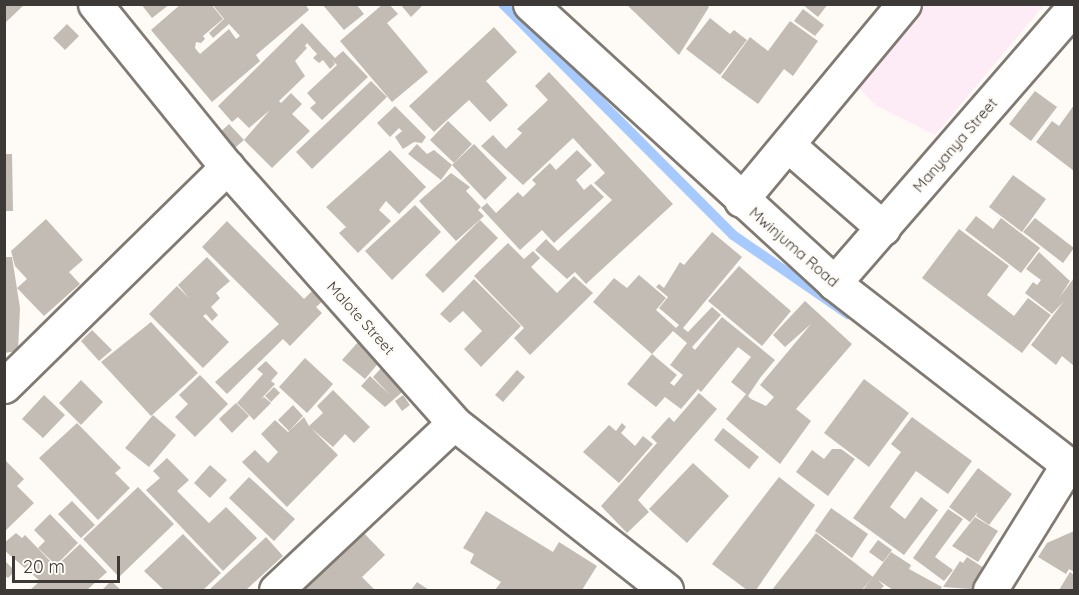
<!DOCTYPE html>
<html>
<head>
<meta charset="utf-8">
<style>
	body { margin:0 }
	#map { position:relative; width:1079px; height:595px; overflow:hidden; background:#fefaf5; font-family:Quicksand,sans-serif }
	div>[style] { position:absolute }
	.industrial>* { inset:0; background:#fdebf6 }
	.stream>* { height:10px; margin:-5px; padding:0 5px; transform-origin:5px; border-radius:5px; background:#a6cafe }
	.building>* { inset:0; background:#c3bcb4 }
	.roads { filter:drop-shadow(2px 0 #807a73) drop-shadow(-2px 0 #807a73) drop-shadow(0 2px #807a73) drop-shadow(0 -2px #807a73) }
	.minor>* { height:33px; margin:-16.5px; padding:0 16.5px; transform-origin:16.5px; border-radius:16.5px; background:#fff }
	span { translate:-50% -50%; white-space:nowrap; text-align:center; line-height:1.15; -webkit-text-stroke:4.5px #fefaf5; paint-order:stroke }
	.street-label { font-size:15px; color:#3c3936 }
	.frame { position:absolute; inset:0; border:6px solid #3c3936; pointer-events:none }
	.scale { position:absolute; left:12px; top:556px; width:108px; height:27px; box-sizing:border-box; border:3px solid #3c3936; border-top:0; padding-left:8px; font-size:18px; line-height:21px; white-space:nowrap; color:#3c3936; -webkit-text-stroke:4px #fefaf5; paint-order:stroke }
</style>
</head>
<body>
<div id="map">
	<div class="industrial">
		<div style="clip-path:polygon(883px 5px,1044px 5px,935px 135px,875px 105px,851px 79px)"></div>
	</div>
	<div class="stream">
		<div style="left:503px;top:4px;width:326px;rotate:45.1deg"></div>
		<div style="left:733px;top:235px;width:140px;rotate:34.5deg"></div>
	</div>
	<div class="building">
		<div style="clip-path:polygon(4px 4px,25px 4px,4px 24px)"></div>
		<div style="clip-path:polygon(141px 4px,170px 4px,152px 18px)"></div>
		<div style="clip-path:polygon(181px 4px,211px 4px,223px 19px,203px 36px,205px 39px,201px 43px,196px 42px,195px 48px,200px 54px,229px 29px,236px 39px,240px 36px,229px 24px,213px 38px,209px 33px,224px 19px,212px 4px,305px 4px,309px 10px,256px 55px,260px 61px,212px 102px,151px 30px)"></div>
		<div style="clip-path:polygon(322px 4px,356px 4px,364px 14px,344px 30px)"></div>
		<div style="clip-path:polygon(383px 4px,389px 4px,398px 14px,387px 23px,428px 72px,392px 102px,340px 41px)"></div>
		<div style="clip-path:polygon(400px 4px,424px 4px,411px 17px)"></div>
		<div style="clip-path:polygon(802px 4px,828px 4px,818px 17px)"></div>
		<div style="clip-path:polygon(627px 5px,707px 5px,709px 7px,679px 55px)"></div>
		<div style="clip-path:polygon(803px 9px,824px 25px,815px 36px,794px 21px)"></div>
		<div style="clip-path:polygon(710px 18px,730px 34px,734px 30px,747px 40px,720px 75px,686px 49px)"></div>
		<div style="clip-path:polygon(790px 21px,818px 41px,793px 76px,784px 69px,758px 104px,721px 77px,750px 37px,768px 51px)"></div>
		<div style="clip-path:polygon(302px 23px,335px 58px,343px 51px,368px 77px,322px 120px,310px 108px,316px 103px,307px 93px,337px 65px,332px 60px,335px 64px,330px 69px,323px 60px,319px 63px,313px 58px,317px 54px,307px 43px,305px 46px,307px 48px,295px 61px,305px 76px,279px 101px,281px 103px,291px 93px,302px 104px,292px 114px,310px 131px,272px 168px,244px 140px,270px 110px,249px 128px,238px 117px,232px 122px,218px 106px)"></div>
		<div style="clip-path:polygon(67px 24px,79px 36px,65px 50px,53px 38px)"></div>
		<div style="clip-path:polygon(494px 27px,517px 52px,486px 81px,508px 105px,490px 122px,469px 100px,434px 132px,409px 106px)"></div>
		<div style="clip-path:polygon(549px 72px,673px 204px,586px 284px,575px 272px,567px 279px,535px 250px,546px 239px,558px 251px,612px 200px,594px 183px,605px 173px,573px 138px,523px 185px,481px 146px,493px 135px,506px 149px,522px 133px,517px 129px,548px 100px,535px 86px)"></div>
		<div style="clip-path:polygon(371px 81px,387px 97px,312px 169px,296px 152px)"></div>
		<div style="clip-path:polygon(1035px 91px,1057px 107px,1031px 141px,1009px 124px)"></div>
		<div style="clip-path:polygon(1074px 105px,1074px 171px,1036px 142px,1052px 121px,1059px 126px)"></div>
		<div style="clip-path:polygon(395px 106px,426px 137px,422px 143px,414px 142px,403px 149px,395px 137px,402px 131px,399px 128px,390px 137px,377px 123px)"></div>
		<div style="clip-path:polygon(448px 121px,472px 144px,454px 163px,430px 140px)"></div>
		<div style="clip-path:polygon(229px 124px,244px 140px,230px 152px,215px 137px)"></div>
		<div style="clip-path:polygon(417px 144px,427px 154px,434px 150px,452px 165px,441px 180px,408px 154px)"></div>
		<div style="clip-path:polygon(474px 144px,507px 178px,485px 200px,452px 165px)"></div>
		<div style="clip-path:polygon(390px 150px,426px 187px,399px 214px,386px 201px,379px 210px,391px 221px,358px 253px,339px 233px,346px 227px,326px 207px)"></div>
		<div style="clip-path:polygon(577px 150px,592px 165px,576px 180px,584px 190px,591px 184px,604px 197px,554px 243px,542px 230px,520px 250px,481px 208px,487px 203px,496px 213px,518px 192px,523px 197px,536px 184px,532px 180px,550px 163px,556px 170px)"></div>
		<div style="clip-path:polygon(4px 154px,12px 154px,13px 211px,4px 211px)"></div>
		<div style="clip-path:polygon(451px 173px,470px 187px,466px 191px,481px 207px,478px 210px,484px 216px,456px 241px,419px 201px)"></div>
		<div style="clip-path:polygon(1013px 175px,1046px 199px,1022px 232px,989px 207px)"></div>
		<div style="clip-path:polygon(415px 205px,441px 232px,392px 280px,365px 251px)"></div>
		<div style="clip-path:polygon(976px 216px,993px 229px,1001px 218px,1040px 248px,1021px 273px,965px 230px)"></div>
		<div style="clip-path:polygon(1035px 218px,1074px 248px,1063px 263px,1023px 232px)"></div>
		<div style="clip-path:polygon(46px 219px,83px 260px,69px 272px,80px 284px,44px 316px,17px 288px,27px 279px,15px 266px,11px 251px)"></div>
		<div style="clip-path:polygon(480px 220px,498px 238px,443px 293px,425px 275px)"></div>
		<div style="clip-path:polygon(227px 221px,304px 299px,313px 290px,324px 300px,316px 307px,322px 313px,290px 346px,283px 339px,227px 394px,215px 382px,279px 324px,202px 247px)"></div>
		<div style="clip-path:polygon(959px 229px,1009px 266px,987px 295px,1014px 316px,1028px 298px,1051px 315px,1022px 353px,922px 278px)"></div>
		<div style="clip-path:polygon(712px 232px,742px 257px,683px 328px,688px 332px,712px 307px,721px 315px,692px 347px,695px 350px,722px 317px,775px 360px,760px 378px,748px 396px,751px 399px,766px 406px,774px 397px,760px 385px,811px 324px,785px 347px,773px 335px,805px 301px,852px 344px,796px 409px,811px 421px,780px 464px,726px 419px,746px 394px,731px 382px,751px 357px,738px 347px,701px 392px,698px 389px,681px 409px,665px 397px,656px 407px,627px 384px,652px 354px,677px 375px,670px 383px,674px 386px,683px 375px,670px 365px,687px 343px,673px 331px,652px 354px,593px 302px,614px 278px,627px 288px,639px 275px,666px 298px,656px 310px,676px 328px,679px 325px,659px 308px,668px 297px,656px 287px,659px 284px,664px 288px,680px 262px,684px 265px)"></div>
		<div style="clip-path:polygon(508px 243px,524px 259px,533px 251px,540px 258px,531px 267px,557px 293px,574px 276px,593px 293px,530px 355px,514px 338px,524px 328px,474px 276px)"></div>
		<div style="clip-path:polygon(1039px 252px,1070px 281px,1059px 298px,1074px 278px,1074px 366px,1062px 356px,1056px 365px,1031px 345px,1064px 301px,1052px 314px,1025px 293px,1033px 282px,1037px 285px,1041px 280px,1026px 269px)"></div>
		<div style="clip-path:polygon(4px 257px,12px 257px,20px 308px,18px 351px,4px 353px)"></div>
		<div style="clip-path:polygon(207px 257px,230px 281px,216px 293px,220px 298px,211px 307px,218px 315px,212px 321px,206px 314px,203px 316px,229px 342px,203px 368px,149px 314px,177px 286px,189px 298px,178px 285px)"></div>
		<div style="clip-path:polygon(739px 266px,791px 311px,762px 346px,708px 301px)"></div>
		<div style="clip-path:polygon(474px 279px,521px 326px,481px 367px,464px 349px,482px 331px,463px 311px,450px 323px,440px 314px)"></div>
		<div style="clip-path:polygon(151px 322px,198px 373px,151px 416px,101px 362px)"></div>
		<div style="clip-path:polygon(92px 330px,112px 350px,99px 361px,81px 341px)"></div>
		<div style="clip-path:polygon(359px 341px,381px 360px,365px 379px,342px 360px)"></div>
		<div style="clip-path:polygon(305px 358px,333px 384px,307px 413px,279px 387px)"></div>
		<div style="clip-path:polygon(266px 361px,278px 373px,271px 381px,275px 384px,261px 399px,264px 397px,271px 403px,254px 420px,237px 403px,263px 374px,257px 369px)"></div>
		<div style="clip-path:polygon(384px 365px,407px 388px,385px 407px,361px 386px,370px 376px,390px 395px,373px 377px)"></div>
		<div style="clip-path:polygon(517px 370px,525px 377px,503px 402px,495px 395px)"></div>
		<div style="clip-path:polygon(200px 375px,228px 404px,195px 437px,175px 417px,188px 404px,179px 395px)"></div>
		<div style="clip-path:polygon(864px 379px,909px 413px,869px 467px,824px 433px)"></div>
		<div style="clip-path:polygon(81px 380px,103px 402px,81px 425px,59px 403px)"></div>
		<div style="clip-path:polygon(274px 387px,280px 393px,271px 402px,265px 396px)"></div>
		<div style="clip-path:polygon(333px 390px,370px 427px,354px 443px,345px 434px,333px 447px,311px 428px,338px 455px,287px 507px,242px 462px,255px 450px,268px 463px,278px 452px,261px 434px,275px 420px,288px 432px,304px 417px,309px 426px,323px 413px,317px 406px)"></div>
		<div style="clip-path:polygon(699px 393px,717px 409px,638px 500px,649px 512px,627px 533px,601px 506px,657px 443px,651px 437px,669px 417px,674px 422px)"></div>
		<div style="clip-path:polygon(44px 395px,65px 415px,43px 438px,22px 419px)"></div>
		<div style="clip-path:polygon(403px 395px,410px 405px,402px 411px,395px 401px)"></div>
		<div style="clip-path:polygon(236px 403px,249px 416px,232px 433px,219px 419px)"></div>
		<div style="clip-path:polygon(293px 405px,303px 416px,289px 431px,278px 420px)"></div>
		<div style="clip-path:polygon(153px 415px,176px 435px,149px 467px,125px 448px)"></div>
		<div style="clip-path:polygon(912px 417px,972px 461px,948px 494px,916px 471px,890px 507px,905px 519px,921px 497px,938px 510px,904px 555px,853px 518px,901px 452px,891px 444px)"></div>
		<div style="clip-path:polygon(77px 423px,121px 468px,115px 473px,130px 488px,98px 520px,39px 458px)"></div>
		<div style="clip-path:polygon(622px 423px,626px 427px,621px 433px,635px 446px,643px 436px,653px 444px,619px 483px,583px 452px,609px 425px,616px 431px)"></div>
		<div style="clip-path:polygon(723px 428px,759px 457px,749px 469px,714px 440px)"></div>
		<div style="clip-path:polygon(832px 449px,841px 449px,855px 459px,828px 496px,796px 472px,812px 450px,824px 459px)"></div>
		<div style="clip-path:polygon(167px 458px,189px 480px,177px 491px,209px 523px,226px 507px,257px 538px,223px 571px,146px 490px,160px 478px,153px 471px)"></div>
		<div style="clip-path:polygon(4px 459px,24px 479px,17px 486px,34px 503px,4px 532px)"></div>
		<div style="clip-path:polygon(693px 463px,729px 496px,687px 543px,649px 509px)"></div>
		<div style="clip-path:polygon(210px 465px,227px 480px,210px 498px,194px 483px)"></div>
		<div style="clip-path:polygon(978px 468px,1012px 494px,989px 525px,976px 516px,978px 512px,970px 522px,949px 507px)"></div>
		<div style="clip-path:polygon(249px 477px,295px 519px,274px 541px,229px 498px)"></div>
		<div style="clip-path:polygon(779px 477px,815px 505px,756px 590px,747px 590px,712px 564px)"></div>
		<div style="clip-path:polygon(138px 487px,174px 524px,119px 577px,83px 539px)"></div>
		<div style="clip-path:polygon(72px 501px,95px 525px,81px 538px,58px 514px)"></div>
		<div style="clip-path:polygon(831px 508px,868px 534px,852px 558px,815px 531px)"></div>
		<div style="clip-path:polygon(948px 509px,963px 519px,935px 557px,953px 570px,944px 581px,913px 558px)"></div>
		<div style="clip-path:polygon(486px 511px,553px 552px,559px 542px,597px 566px,582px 590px,495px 590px,501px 582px,470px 563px,474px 554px,463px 548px)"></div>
		<div style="clip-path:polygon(50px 514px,78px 543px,56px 565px,38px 548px,45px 541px,34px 530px)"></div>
		<div style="clip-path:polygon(975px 517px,998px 531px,978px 562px,952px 546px)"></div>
		<div style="clip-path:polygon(359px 528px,385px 555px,362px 577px,375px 590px,303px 590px,299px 587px)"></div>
		<div style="clip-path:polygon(1074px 531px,1074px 572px,1069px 569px,1066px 574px,1038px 557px,1047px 543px)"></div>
		<div style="clip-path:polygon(16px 533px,22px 538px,25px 535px,55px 566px,52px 570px,80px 544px,107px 572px,87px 590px,30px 590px,40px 581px,4px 550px,4px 543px)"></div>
		<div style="clip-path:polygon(816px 533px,873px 577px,862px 590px,772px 590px)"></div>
		<div style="clip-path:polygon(183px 534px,221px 573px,203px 590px,164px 590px,144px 571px)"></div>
		<div style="clip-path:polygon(266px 537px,283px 556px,246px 590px,209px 590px)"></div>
		<div style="clip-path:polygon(878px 540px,892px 550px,883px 562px,869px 552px)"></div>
		<div style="clip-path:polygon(891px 552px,911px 565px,909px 569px,942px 587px,940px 590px,893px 590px,878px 580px,884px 586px,880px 590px,863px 590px)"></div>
		<div style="clip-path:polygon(967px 557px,995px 575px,985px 590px,943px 587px,960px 561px,963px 563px)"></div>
		<div style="clip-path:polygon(6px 562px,15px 571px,8px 578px,4px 575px)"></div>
		<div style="clip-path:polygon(1070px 572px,1074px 575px,1074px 590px,1059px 590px)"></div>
		<div style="clip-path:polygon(111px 581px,121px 590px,102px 590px)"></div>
		<div style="clip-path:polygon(417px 582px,429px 590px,411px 590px)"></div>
	</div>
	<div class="roads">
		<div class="minor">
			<div style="left:95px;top:4px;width:210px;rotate:51deg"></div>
			<div style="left:227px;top:167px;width:342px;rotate:48.4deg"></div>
			<div style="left:454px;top:423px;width:270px;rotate:38.2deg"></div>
			<div style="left:530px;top:4px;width:413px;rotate:42.5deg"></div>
			<div style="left:834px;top:283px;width:304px;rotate:37.8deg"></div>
			<div style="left:789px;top:146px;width:125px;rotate:41.1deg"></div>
			<div style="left:741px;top:200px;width:255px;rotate:-50.3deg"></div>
			<div style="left:834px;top:283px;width:366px;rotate:-49deg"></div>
			<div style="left:4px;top:386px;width:313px;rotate:-44.5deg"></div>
			<div style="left:276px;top:590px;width:244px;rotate:-43.2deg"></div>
			<div style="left:990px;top:590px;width:148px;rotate:-58.2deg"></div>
		</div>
	</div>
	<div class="street-label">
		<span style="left:955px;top:145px;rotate:-49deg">Manyanya Street</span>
		<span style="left:794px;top:247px;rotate:41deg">Mwinjuma Road</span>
		<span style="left:361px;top:318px;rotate:48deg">Malote Street</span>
	</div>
	<div class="frame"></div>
	<div class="scale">20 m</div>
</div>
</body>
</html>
